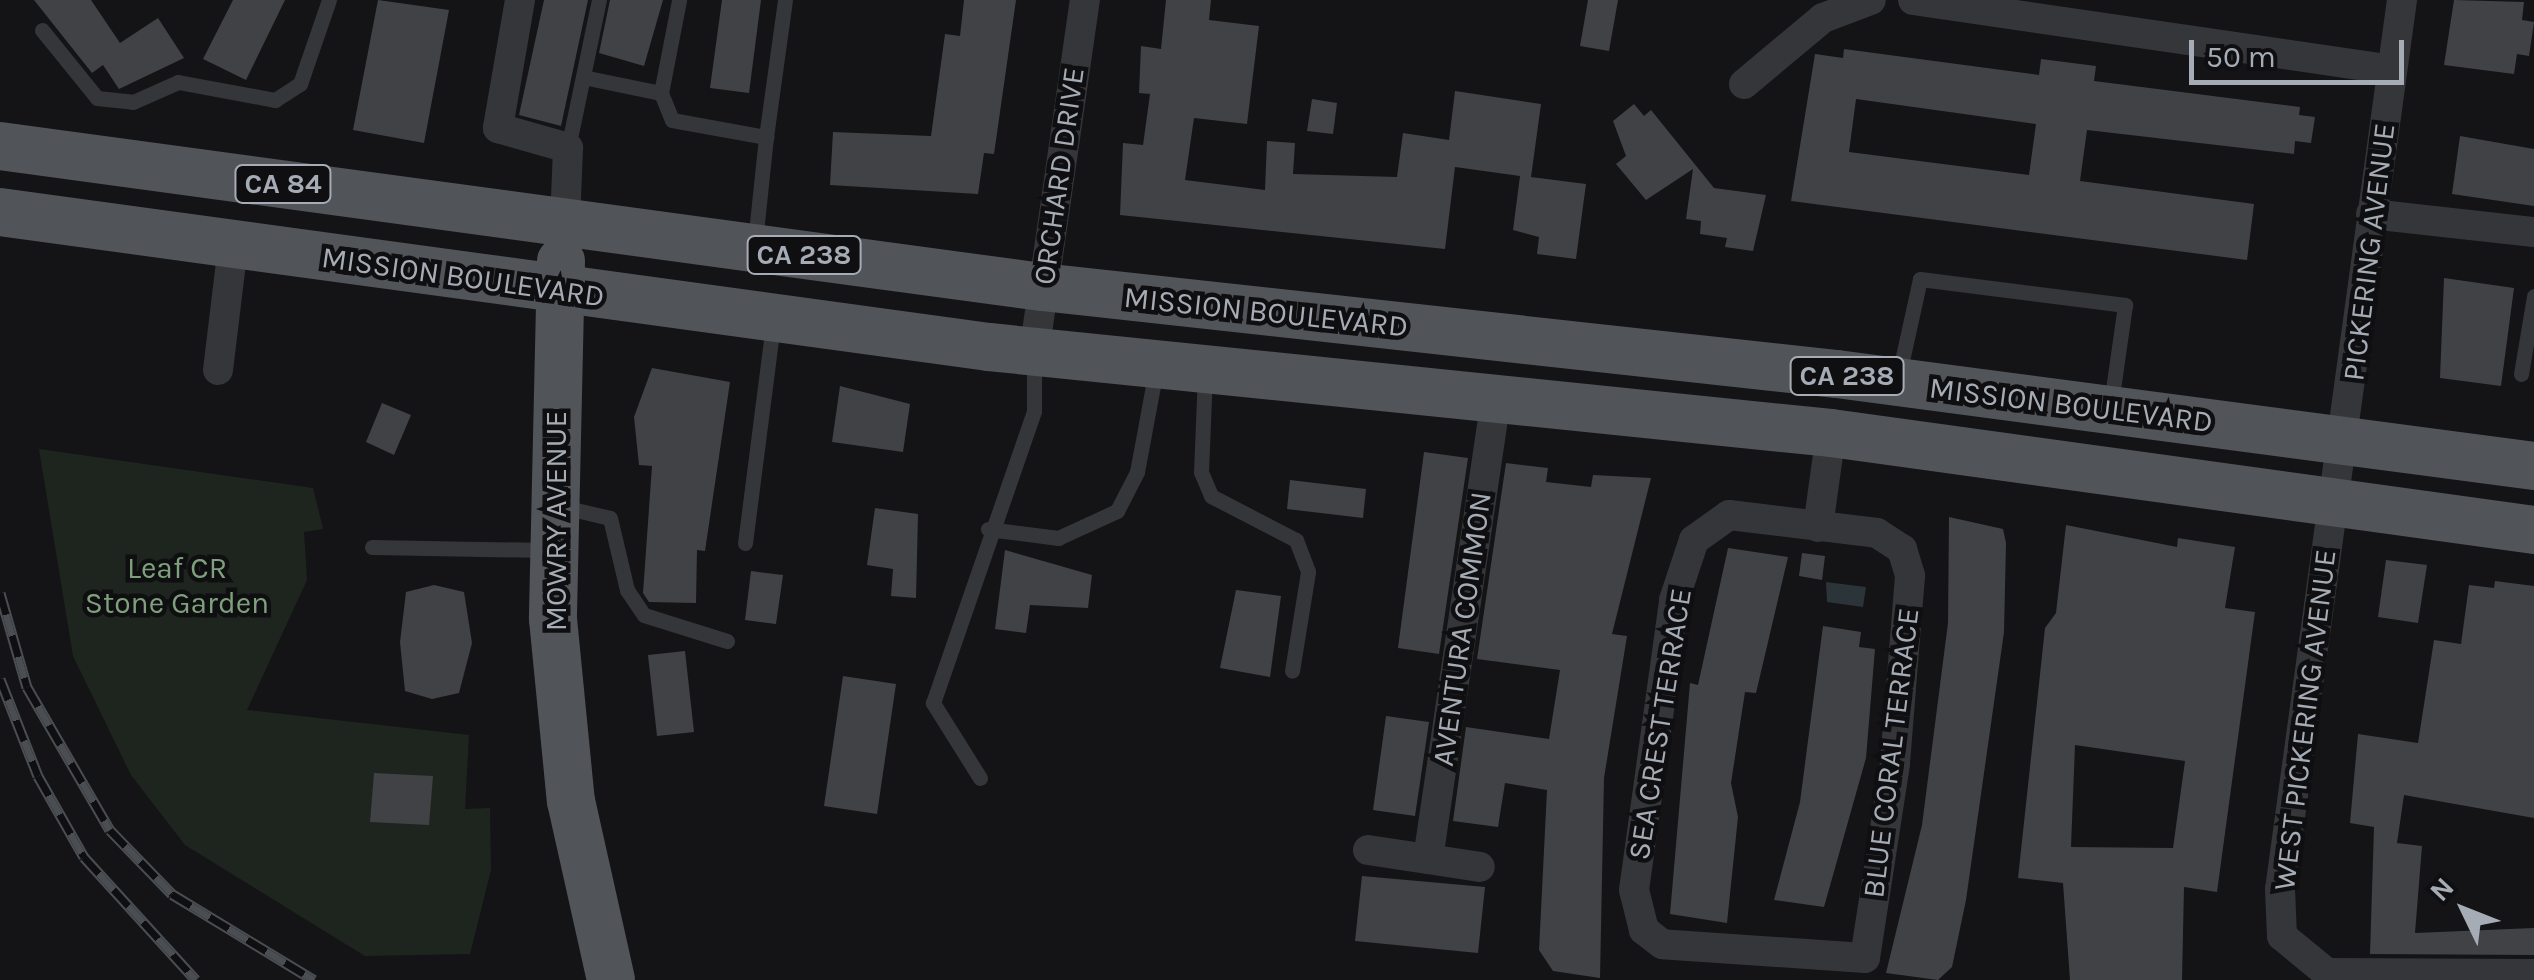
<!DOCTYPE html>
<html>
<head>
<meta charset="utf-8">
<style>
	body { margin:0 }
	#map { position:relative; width:2534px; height:980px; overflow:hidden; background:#141416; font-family:Karla,sans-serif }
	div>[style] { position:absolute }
	.green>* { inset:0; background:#1e251e }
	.water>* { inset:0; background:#2a3439 }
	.building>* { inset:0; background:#404246 }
	.lane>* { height:15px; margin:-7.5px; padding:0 7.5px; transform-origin:7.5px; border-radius:7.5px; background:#35363a }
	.street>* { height:30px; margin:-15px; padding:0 15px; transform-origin:15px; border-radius:15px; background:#35363a }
	.primary>* { height:48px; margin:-24px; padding:0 24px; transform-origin:24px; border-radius:24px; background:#515459 }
	.rail>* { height:11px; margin-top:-5.5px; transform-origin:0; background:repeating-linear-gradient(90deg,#0f0f11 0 22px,#4a4d51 0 44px); box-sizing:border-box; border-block:2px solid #4a4d51 }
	span { translate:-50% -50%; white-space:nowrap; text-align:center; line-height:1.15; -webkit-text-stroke:9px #0f0f11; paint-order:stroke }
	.shield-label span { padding:2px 8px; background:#0f0f11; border:2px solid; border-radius:8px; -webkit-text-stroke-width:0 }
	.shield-label { font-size:28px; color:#a6acb5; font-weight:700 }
	.street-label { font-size:30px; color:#a6acb5 }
	.park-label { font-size:30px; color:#7fa07d }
	.north { position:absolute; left:2414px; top:860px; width:100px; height:100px; -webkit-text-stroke:8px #0f0f11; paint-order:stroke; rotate:313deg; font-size:28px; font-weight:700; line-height:40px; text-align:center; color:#a6acb5 }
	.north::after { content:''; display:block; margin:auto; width:35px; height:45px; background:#a6acb5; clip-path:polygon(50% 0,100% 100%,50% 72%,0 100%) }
	.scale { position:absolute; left:2189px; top:40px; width:215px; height:45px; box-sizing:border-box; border:5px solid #a6acb5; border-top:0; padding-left:12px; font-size:30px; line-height:35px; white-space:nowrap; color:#a6acb5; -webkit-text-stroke:8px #0f0f11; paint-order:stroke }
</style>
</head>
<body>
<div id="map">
	<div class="green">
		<div style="clip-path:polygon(39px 449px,313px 488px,323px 529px,304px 532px,307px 580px,247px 710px,469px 735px,465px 809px,490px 808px,491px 870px,470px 954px,365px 956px,185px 845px,131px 775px,73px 656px)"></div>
	</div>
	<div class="water">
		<div style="clip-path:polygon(1826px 582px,1866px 587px,1863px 607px,1827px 602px)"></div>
	</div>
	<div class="building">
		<div style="clip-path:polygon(34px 0,91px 0,120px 43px,158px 18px,184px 58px,119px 89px,103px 65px,92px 73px)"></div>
		<div style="clip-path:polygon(233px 0,285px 0,246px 80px,203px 59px)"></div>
		<div style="clip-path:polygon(378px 0,449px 10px,424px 143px,353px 130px)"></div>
		<div style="clip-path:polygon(544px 0,588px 0,561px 126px,519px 115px)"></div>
		<div style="clip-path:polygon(610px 0,663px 0,644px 66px,599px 53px)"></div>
		<div style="clip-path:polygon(722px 0,761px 0,749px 93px,710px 88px)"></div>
		<div style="clip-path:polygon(964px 0,1016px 0,994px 154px,984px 153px,978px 194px,830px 185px,833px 132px,931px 136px,945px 34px,960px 36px)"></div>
		<div style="clip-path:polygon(1166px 0,1211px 0,1209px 20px,1259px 26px,1247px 124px,1194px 118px,1185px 180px,1265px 190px,1267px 141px,1295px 143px,1293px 174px,1397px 177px,1403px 133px,1449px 140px,1455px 91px,1541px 104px,1531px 177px,1586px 184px,1576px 259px,1537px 254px,1539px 237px,1513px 230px,1520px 176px,1455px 167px,1445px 249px,1120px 215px,1123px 143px,1143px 145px,1150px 94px,1139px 93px,1141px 46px,1161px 49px)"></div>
		<div style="clip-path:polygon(1588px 0,1618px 0,1609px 51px,1580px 46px)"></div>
		<div style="clip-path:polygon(2454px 0,2524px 2px,2522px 20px,2534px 22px,2529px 56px,2517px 54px,2514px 74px,2444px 65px)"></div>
		<div style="clip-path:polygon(evenodd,1844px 49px,2039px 75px,2041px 59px,2096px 66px,2094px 81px,2300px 107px,2299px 115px,2315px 117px,2311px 143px,2295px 141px,2294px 154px,2087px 130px,2080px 181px,2254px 204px,2247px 260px,1791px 201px,1815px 54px,1843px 58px,1844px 49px,1856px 99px,2036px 124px,2029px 175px,1849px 152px,1856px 99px)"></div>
		<div style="clip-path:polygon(1312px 99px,1337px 103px,1333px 134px,1307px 131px)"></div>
		<div style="clip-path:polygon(1634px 104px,1644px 116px,1651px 110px,1714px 188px,1766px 195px,1753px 251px,1725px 247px,1727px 238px,1700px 234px,1701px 221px,1686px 219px,1693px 169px,1646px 200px,1616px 164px,1626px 156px,1613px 121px)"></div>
		<div style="clip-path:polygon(2460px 136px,2534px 149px,2534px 206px,2452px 194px)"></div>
		<div style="clip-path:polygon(2444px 278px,2514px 288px,2501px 386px,2440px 378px)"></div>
		<div style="clip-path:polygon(652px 368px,730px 382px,705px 551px,697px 550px,696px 603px,649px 602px,643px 593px,652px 466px,639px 465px,634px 417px)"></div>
		<div style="clip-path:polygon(840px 386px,910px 404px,903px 452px,832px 442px)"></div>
		<div style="clip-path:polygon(382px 403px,411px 415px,394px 455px,366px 442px)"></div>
		<div style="clip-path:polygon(1424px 452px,1468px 458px,1439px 654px,1398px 648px)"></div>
		<div style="clip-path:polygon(1506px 463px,1548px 468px,1546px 482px,1591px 487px,1593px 475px,1651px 478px,1612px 634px,1627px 636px,1604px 778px,1600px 978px,1553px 971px,1539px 950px,1547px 790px,1505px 783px,1498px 827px,1453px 821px,1466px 727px,1549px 739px,1560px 670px,1477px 659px)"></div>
		<div style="clip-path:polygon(1290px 480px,1366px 489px,1363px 518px,1287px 509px)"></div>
		<div style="clip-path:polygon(875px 508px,918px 514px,916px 598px,891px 596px,893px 569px,867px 565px)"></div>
		<div style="clip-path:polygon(1949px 517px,2003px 529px,2006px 543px,2004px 632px,1966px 900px,1952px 967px,1938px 980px,1886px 973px,1922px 825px,1948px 623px)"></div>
		<div style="clip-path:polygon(evenodd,2066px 525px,2177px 547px,2178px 538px,2235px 547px,2225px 608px,2255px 612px,2217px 892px,2184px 887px,2182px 980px,2070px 980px,2063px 883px,2018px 878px,2045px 628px,2056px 613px,2066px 525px,2075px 745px,2185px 761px,2173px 848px,2071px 847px,2075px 745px)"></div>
		<div style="clip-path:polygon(1728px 548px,1788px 557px,1756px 693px,1745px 692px,1731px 783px,1738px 817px,1727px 923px,1670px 914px,1690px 683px,1698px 685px)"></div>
		<div style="clip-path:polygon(1005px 550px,1092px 575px,1088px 608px,1030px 605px,1026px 633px,995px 629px)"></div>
		<div style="clip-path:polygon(1802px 553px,1825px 556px,1822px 580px,1799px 576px)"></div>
		<div style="clip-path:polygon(2386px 560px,2427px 565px,2418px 623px,2378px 617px)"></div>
		<div style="clip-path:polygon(751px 571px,783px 575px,776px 624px,745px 620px)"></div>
		<div style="clip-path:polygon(2495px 581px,2534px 586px,2534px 818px,2404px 795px,2397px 843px,2422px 846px,2415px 933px,2534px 928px,2534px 955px,2370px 954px,2374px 827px,2350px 823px,2358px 734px,2418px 743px,2434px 640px,2461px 644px,2469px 585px,2494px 588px)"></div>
		<div style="clip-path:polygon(434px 585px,464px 592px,472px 643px,459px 693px,432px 699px,405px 691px,400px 642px,406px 592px)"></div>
		<div style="clip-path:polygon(1236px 590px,1281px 596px,1270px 677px,1220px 668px)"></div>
		<div style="clip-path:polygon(1823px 626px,1861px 632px,1859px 647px,1875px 649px,1866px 758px,1824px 907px,1774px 900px,1800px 802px)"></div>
		<div style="clip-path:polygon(685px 651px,694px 732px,657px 736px,648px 655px)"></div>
		<div style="clip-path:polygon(843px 676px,896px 684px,877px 814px,824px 806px)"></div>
		<div style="clip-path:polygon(1386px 716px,1429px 722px,1415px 816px,1373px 810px)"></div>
		<div style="clip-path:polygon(374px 773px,433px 776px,429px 825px,370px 822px)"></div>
		<div style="clip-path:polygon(1362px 876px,1485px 887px,1478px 953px,1355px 941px)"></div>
	</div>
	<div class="lane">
		<div style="left:42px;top:30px;width:87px;rotate:51deg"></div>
		<div style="left:97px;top:98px;width:36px;rotate:6deg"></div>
		<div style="left:133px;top:102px;width:49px;rotate:-24deg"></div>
		<div style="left:178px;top:82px;width:99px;rotate:10.5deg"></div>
		<div style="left:275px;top:100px;width:30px;rotate:-33deg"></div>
		<div style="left:300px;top:84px;width:89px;rotate:-71deg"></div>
		<div style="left:583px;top:77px;width:80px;rotate:11.6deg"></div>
		<div style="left:661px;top:93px;width:95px;rotate:-79deg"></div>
		<div style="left:661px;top:93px;width:29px;rotate:68deg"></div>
		<div style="left:672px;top:120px;width:96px;rotate:10.3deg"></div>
		<div style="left:766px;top:137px;width:106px;rotate:96deg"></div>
		<div style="left:766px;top:137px;width:138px;rotate:-82.1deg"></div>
		<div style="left:568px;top:148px;width:151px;rotate:-78.2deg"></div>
		<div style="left:1205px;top:373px;width:99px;rotate:92.3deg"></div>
		<div style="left:1201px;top:472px;width:26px;rotate:67deg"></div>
		<div style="left:1211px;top:496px;width:96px;rotate:27.4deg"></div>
		<div style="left:1296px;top:540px;width:34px;rotate:69deg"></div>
		<div style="left:1308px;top:572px;width:100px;rotate:99.2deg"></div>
		<div style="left:2521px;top:374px;width:79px;rotate:-80.5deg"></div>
		<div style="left:1898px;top:379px;width:102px;rotate:-77.6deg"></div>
		<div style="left:1920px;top:279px;width:207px;rotate:7.2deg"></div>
		<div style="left:2125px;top:305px;width:99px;rotate:98.1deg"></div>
		<div style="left:559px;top:506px;width:52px;rotate:13.2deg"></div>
		<div style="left:610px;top:518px;width:74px;rotate:76.7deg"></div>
		<div style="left:627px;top:590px;width:30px;rotate:56deg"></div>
		<div style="left:644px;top:615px;width:87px;rotate:17.4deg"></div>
		<div style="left:988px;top:529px;width:71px;rotate:7.3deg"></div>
		<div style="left:1058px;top:538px;width:65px;rotate:-24.6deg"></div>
		<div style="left:1117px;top:511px;width:44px;rotate:-62.9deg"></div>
		<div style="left:1137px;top:472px;width:105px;rotate:-79.5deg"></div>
		<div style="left:745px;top:543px;width:221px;rotate:-82.7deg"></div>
		<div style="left:372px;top:547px;width:177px;rotate:1deg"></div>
		<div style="left:980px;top:778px;width:89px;rotate:-122.1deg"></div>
		<div style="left:933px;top:703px;width:309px;rotate:-70.9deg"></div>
		<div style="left:1034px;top:411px;width:52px;rotate:-90deg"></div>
	</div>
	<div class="street">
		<div style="left:520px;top:0;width:130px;rotate:99.8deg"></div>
		<div style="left:498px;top:128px;width:73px;rotate:15.9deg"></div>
		<div style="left:568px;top:148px;width:75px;rotate:92.3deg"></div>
		<div style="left:1913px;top:0;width:484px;rotate:8.3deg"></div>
		<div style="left:2402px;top:0;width:897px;rotate:97.81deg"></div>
		<div style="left:2280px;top:889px;width:47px;rotate:87.6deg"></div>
		<div style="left:2282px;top:936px;width:58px;rotate:39.4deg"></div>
		<div style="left:2327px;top:973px;width:207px;rotate:0.3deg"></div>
		<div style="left:1744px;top:84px;width:103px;rotate:-39.9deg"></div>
		<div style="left:1823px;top:18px;width:51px;rotate:-20.6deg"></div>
		<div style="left:2371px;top:214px;width:164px;rotate:6.3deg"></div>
		<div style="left:1034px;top:353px;width:357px;rotate:-81.8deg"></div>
		<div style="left:218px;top:370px;width:125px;rotate:-83.1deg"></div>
		<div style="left:1729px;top:515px;width:149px;rotate:6.9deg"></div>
		<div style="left:1877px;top:533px;width:30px;rotate:33deg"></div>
		<div style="left:1902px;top:549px;width:28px;rotate:73deg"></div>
		<div style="left:1910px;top:576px;width:189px;rotate:94.6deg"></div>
		<div style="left:1895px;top:764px;width:196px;rotate:98.8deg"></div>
		<div style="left:1865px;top:958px;width:203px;rotate:-176.1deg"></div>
		<div style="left:1662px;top:944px;width:23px;rotate:-142deg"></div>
		<div style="left:1644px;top:930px;width:41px;rotate:-104deg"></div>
		<div style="left:1634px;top:890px;width:293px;rotate:-82.1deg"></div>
		<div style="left:1674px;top:600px;width:63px;rotate:-71.6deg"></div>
		<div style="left:1694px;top:540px;width:43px;rotate:-35.5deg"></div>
		<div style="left:1818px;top:527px;width:95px;rotate:-82.1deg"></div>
		<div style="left:1368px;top:850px;width:113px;rotate:8.6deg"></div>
		<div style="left:1428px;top:859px;width:465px;rotate:-81.6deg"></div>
	</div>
	<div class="primary">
		<div style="left:0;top:146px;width:1051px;rotate:7.71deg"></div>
		<div style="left:1042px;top:287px;width:800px;rotate:6.25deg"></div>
		<div style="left:1837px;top:374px;width:703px;rotate:7.52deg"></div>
		<div style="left:0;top:212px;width:998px;rotate:7.77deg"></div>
		<div style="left:989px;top:347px;width:846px;rotate:5.83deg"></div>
		<div style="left:1831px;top:433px;width:710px;rotate:7.86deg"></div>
		<div style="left:561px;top:261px;width:358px;rotate:91.3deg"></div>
		<div style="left:553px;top:619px;width:183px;rotate:84.4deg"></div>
		<div style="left:571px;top:801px;width:183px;rotate:77.4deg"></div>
	</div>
	<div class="rail">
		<div style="left:0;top:593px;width:98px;rotate:74deg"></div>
		<div style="left:27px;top:687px;width:165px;rotate:59.9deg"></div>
		<div style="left:110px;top:830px;width:89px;rotate:45.9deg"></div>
		<div style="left:172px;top:894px;width:166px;rotate:31.2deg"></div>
		<div style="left:0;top:679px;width:104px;rotate:68.6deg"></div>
		<div style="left:38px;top:776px;width:93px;rotate:60.4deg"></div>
		<div style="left:84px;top:857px;width:166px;rotate:47.7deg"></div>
	</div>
	<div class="shield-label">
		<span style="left:283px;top:184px">CA 84</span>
		<span style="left:804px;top:255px">CA 238</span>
		<span style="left:1847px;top:376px">CA 238</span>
	</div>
	<div class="street-label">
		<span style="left:1059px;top:176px;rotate:-82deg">ORCHARD DRIVE</span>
		<span style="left:2369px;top:252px;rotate:-83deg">PICKERING AVENUE</span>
		<span style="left:463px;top:277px;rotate:8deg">MISSION BOULEVARD</span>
		<span style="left:1266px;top:312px;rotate:6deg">MISSION BOULEVARD</span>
		<span style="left:2071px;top:405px;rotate:7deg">MISSION BOULEVARD</span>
		<span style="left:556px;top:521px;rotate:-90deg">MOWRY AVENUE</span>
		<span style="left:1462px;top:629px;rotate:-82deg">AVENTURA COMMON</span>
		<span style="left:2305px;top:720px;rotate:-83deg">WEST PICKERING AVENUE</span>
		<span style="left:1660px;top:724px;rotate:-81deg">SEA CREST TERRACE</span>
		<span style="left:1891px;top:753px;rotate:-83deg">BLUE CORAL TERRACE</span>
	</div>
	<div class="park-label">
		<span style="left:177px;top:585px">Leaf CR<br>Stone Garden</span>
	</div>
	<div class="north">N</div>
	<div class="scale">50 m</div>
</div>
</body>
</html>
